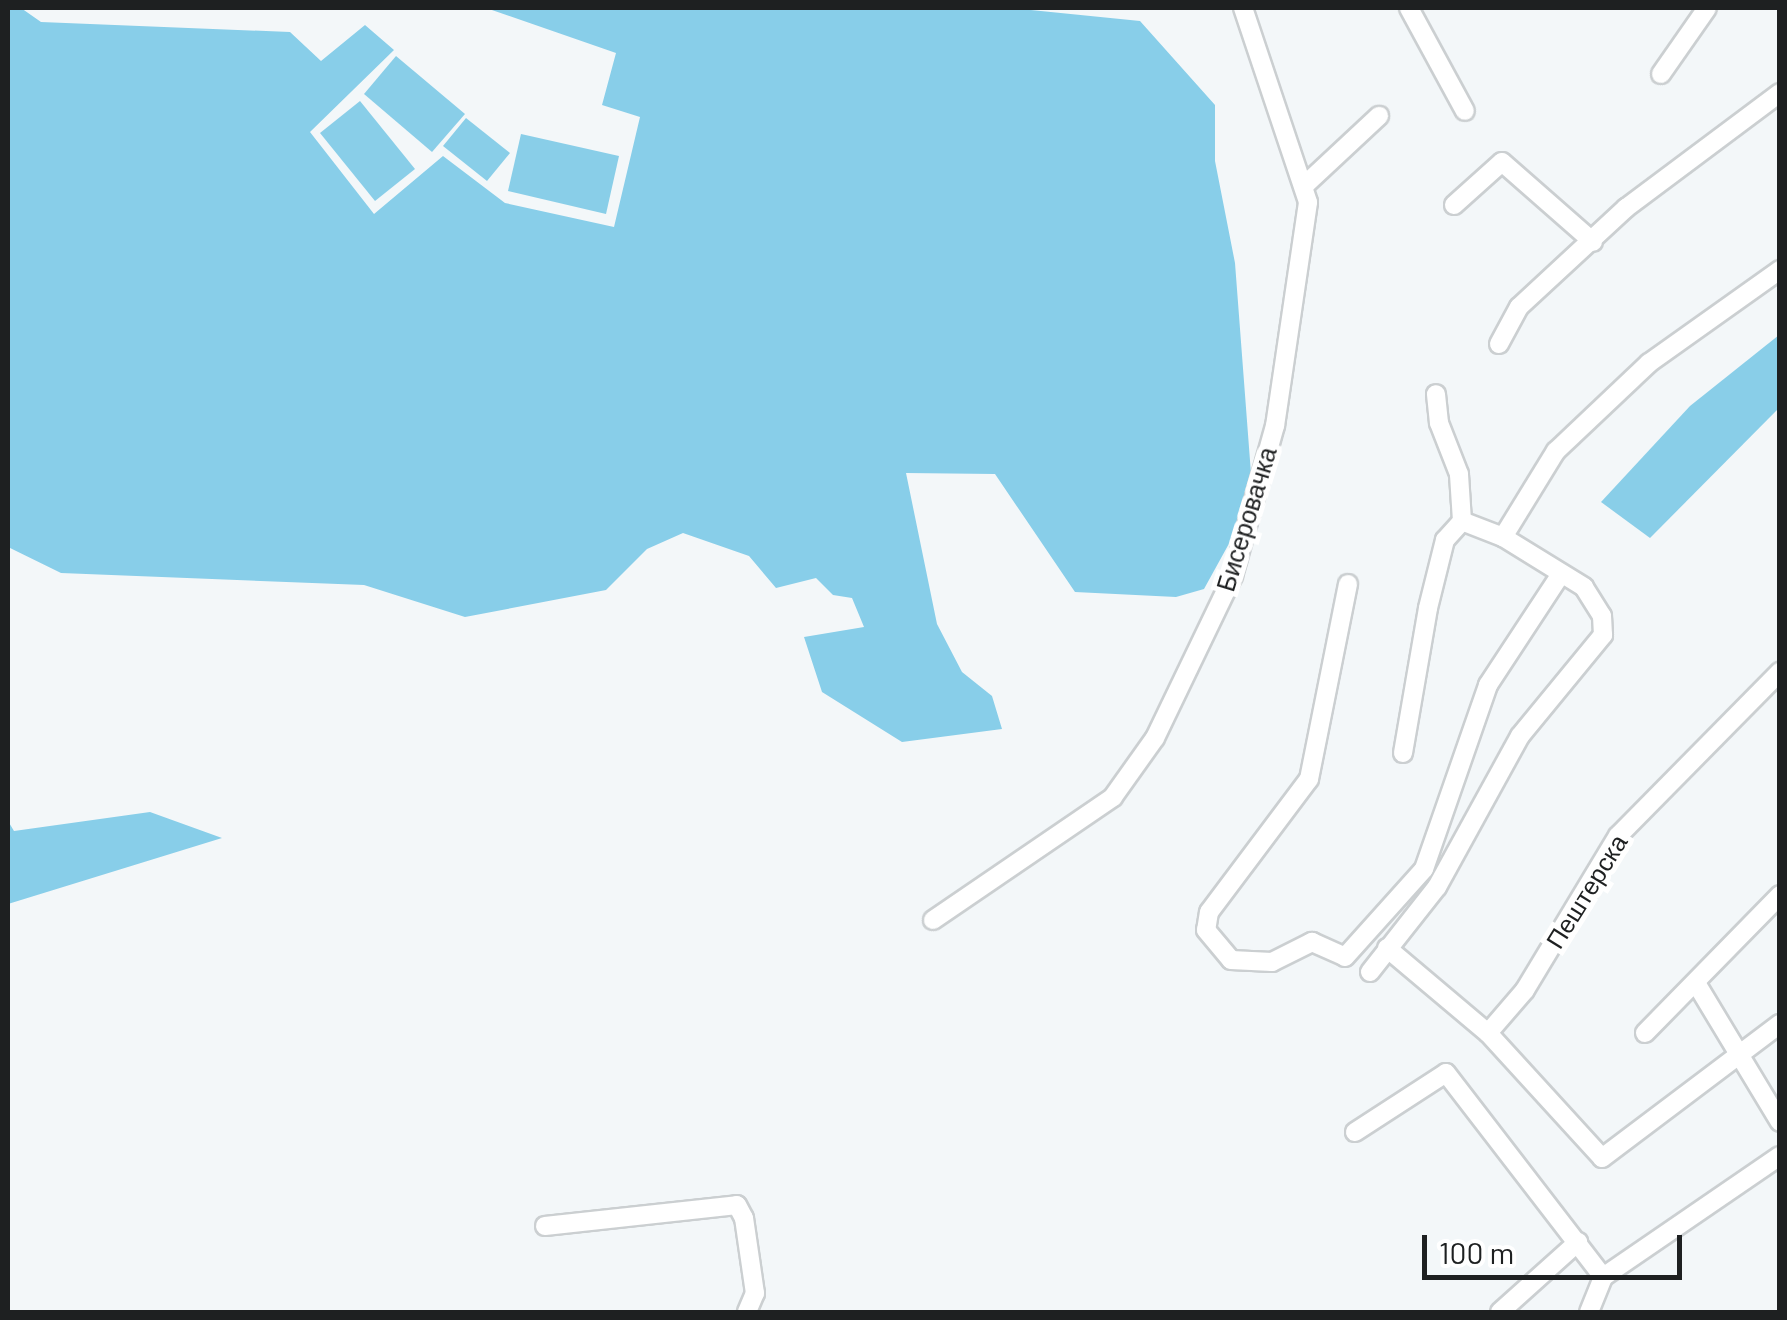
<!DOCTYPE html>
<html>
<head>
<meta charset="utf-8">
<style>
	body { margin:0 }
	#map { position:relative; width:1787px; height:1320px; overflow:hidden; background:#f3f7f9; font-family:Barlow,sans-serif }
	div>[style] { position:absolute }
	.green>* { inset:0; background:#89cee8 }
	.forest>* { inset:0; background:#88cee9 }
	.roads { filter:drop-shadow(2px 0 #cbcfd1) drop-shadow(-2px 0 #cbcfd1) drop-shadow(0 2px #cbcfd1) drop-shadow(0 -2px #cbcfd1) }
	.minor>* { height:18px; margin:-9px; padding:0 9px; transform-origin:9px; border-radius:9px; background:#fff }
	span { translate:-50% -50%; white-space:nowrap; text-align:center; line-height:1.15; -webkit-text-stroke:10px #fff; paint-order:stroke }
	.street-label { font-size:25px; color:#1e2021 }
	.frame { position:absolute; inset:0; border:10px solid #1e2021; pointer-events:none }
	.scale { position:absolute; left:1422px; top:1235px; width:260px; height:45px; box-sizing:border-box; border:5px solid #1e2021; border-top:0; padding-left:12px; font-size:30px; line-height:35px; white-space:nowrap; color:#1e2021; -webkit-text-stroke:8px #fff; paint-order:stroke }
</style>
</head>
<body>
<div id="map">
	<div class="green">
		<div style="clip-path:polygon(396px 56px,465px 114px,432px 152px,364px 94px)"></div>
		<div style="clip-path:polygon(360px 101px,415px 169px,375px 201px,320px 133px)"></div>
		<div style="clip-path:polygon(466px 118px,510px 153px,487px 181px,443px 146px)"></div>
		<div style="clip-path:polygon(521px 134px,619px 156px,606px 214px,508px 191px)"></div>
		<div style="clip-path:polygon(1779px 335px,1779px 408px,1650px 538px,1601px 502px,1690px 406px)"></div>
	</div>
	<div class="forest">
		<div style="clip-path:polygon(8px 8px,21px 8px,41px 22px,290px 32px,321px 61px,365px 25px,394px 50px,310px 132px,374px 214px,443px 156px,505px 203px,614px 227px,640px 117px,602px 105px,616px 53px,489px 9px,1011px 8px,1140px 21px,1215px 105px,1215px 161px,1235px 263px,1253px 500px,1204px 589px,1176px 597px,1075px 592px,995px 474px,906px 473px,937px 624px,962px 672px,992px 696px,1002px 729px,902px 742px,822px 692px,804px 637px,864px 627px,852px 598px,833px 595px,816px 578px,776px 588px,749px 556px,683px 533px,647px 549px,606px 590px,465px 617px,364px 585px,61px 573px,8px 547px)"></div>
		<div style="clip-path:polygon(150px 812px,222px 838px,8px 904px,8px 821px,14px 831px)"></div>
	</div>
	<div class="roads">
		<div class="minor">
			<div style="left:1409px;top:8px;width:117px;rotate:61.5deg"></div>
			<div style="left:1661px;top:74px;width:80px;rotate:-55.1deg"></div>
			<div style="left:1306px;top:184px;width:100px;rotate:-43deg"></div>
			<div style="left:1454px;top:205px;width:64px;rotate:-41.9deg"></div>
			<div style="left:1502px;top:162px;width:121px;rotate:41.3deg"></div>
			<div style="left:1499px;top:344px;width:42px;rotate:-61.6deg"></div>
			<div style="left:1519px;top:307px;width:146px;rotate:-42.8deg"></div>
			<div style="left:1626px;top:208px;width:192px;rotate:-36.8deg"></div>
			<div style="left:1503px;top:537px;width:101px;rotate:-58.4deg"></div>
			<div style="left:1556px;top:451px;width:128px;rotate:-43.4deg"></div>
			<div style="left:1649px;top:363px;width:161px;rotate:-35.4deg"></div>
			<div style="left:1348px;top:584px;width:199px;rotate:101.3deg"></div>
			<div style="left:1309px;top:779px;width:166px;rotate:126.9deg"></div>
			<div style="left:1209px;top:912px;width:18px;rotate:99deg"></div>
			<div style="left:1206px;top:930px;width:39px;rotate:50deg"></div>
			<div style="left:1231px;top:960px;width:41px;rotate:2.8deg"></div>
			<div style="left:1272px;top:962px;width:45px;rotate:-26.6deg"></div>
			<div style="left:1312px;top:942px;width:36px;rotate:24deg"></div>
			<div style="left:1345px;top:957px;width:118px;rotate:-48.1deg"></div>
			<div style="left:1424px;top:869px;width:195px;rotate:-70.8deg"></div>
			<div style="left:1488px;top:685px;width:133px;rotate:-56.7deg"></div>
			<div style="left:1403px;top:753px;width:147px;rotate:-80.2deg"></div>
			<div style="left:1428px;top:608px;width:70px;rotate:-76deg"></div>
			<div style="left:1445px;top:540px;width:25px;rotate:-48deg"></div>
			<div style="left:1462px;top:521px;width:47px;rotate:-93.7deg"></div>
			<div style="left:1459px;top:474px;width:55px;rotate:-111.4deg"></div>
			<div style="left:1439px;top:423px;width:29px;rotate:-96deg"></div>
			<div style="left:933px;top:920px;width:218px;rotate:-34.3deg"></div>
			<div style="left:1113px;top:797px;width:72px;rotate:-54.6deg"></div>
			<div style="left:1155px;top:738px;width:180px;rotate:-64.3deg"></div>
			<div style="left:1233px;top:576px;width:156px;rotate:-74.4deg"></div>
			<div style="left:1275px;top:426px;width:226px;rotate:-81.6deg"></div>
			<div style="left:1308px;top:202px;width:205px;rotate:-108.5deg"></div>
			<div style="left:1387px;top:948px;width:132px;rotate:40.1deg"></div>
			<div style="left:1488px;top:1033px;width:169px;rotate:47.6deg"></div>
			<div style="left:1602px;top:1158px;width:223px;rotate:-37deg"></div>
			<div style="left:1370px;top:972px;width:108px;rotate:-51.8deg"></div>
			<div style="left:1437px;top:887px;width:172px;rotate:-61.2deg"></div>
			<div style="left:1520px;top:736px;width:131px;rotate:-50.6deg"></div>
			<div style="left:1603px;top:635px;width:19px;rotate:-93deg"></div>
			<div style="left:1602px;top:616px;width:34px;rotate:-122deg"></div>
			<div style="left:1584px;top:587px;width:95px;rotate:-148.3deg"></div>
			<div style="left:1503px;top:537px;width:44px;rotate:-158.7deg"></div>
			<div style="left:1696px;top:983px;width:162px;rotate:58.9deg"></div>
			<div style="left:1488px;top:1033px;width:57px;rotate:-49.3deg"></div>
			<div style="left:1525px;top:990px;width:180px;rotate:-58.9deg"></div>
			<div style="left:1618px;top:836px;width:231px;rotate:-45.4deg"></div>
			<div style="left:1645px;top:1033px;width:193px;rotate:-45.6deg"></div>
			<div style="left:1355px;top:1132px;width:108px;rotate:-33deg"></div>
			<div style="left:1446px;top:1073px;width:257px;rotate:52.4deg"></div>
			<div style="left:545px;top:1226px;width:193px;rotate:-6.2deg"></div>
			<div style="left:737px;top:1205px;width:15px;rotate:62deg"></div>
			<div style="left:744px;top:1218px;width:76px;rotate:81.7deg"></div>
			<div style="left:755px;top:1293px;width:21px;rotate:113deg"></div>
			<div style="left:1500px;top:1312px;width:105px;rotate:-41.9deg"></div>
			<div style="left:1589px;top:1312px;width:38px;rotate:-68deg"></div>
			<div style="left:1603px;top:1277px;width:214px;rotate:-34.4deg"></div>
		</div>
	</div>
	<div class="street-label">
		<span style="left:1246px;top:519px;rotate:-73deg">Бисеровачка</span>
		<span style="left:1586px;top:891px;rotate:-58deg">Пештерска</span>
	</div>
	<div class="frame"></div>
	<div class="scale">100 m</div>
</div>
</body>
</html>
